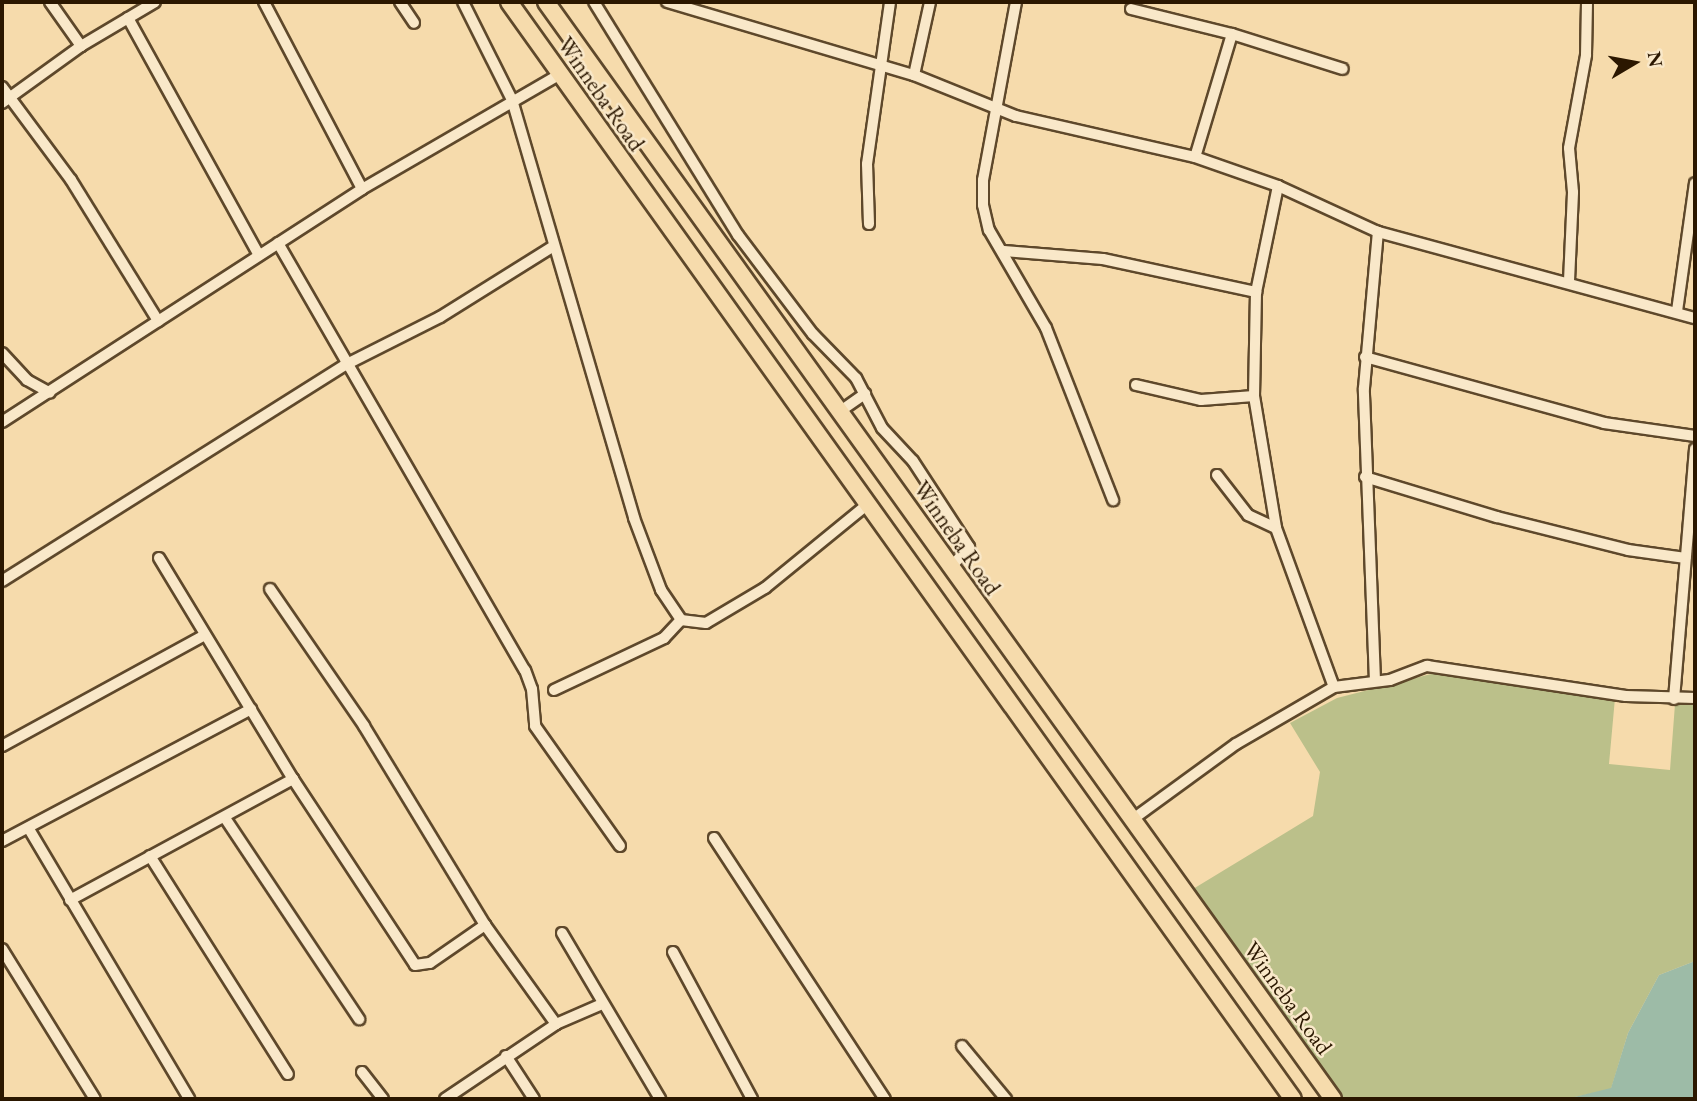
<!DOCTYPE html>
<html>
<head>
<meta charset="utf-8">
<style>
	body { margin:0 }
	#map { position:relative; width:1697px; height:1101px; overflow:hidden; background:#f6dbac; font-family:"EB Garamond",serif }
	div>[style] { position:absolute }
	.green>* { inset:0; background:#bbc08a }
	.water>* { inset:0; background:#9dbba7 }
	.roads { filter:drop-shadow(2px 0 #5e482b) drop-shadow(-2px 0 #5e482b) drop-shadow(0 2px #5e482b) drop-shadow(0 -2px #5e482b) }
	.minor>* { height:10px; margin:-5px; padding:0 5px; transform-origin:5px; border-radius:5px; background:#f9e8c9 }
	.highway>* { height:16px; margin:-8px; padding:0 8px; transform-origin:8px; border-radius:8px; background:#f6dbac }
	span { translate:-50% -50%; white-space:nowrap; text-align:center; line-height:1.15; -webkit-text-stroke:5px #f9e8c9; paint-order:stroke }
	.street-label { font-size:23px; color:#2b1700 }
	.frame { position:absolute; inset:0; border:4px solid #2b1700; pointer-events:none }
	.north { position:absolute; left:1599px; top:28px; width:70px; height:70px; -webkit-text-stroke:5px #f9e8c9; paint-order:stroke; rotate:80deg; font-size:19px; font-weight:700; line-height:28px; text-align:center; color:#2b1700 }
	.north::after { content:''; display:block; margin:auto; width:24px; height:32px; background:#2b1700; clip-path:polygon(50% 0,100% 100%,50% 72%,0 100%) }
</style>
</head>
<body>
<div id="map">
	<div class="green">
		<div style="clip-path:polygon(1435px 673px,1615px 698px,1609px 764px,1670px 770px,1675px 704px,1695px 703px,1695px 961px,1659px 975px,1628px 1033px,1611px 1089px,1566px 1099px,1341px 1099px,1193px 889px,1313px 816px,1320px 772px,1290px 723px,1337px 698px)"></div>
	</div>
	<div class="water">
		<div style="clip-path:polygon(1695px 961px,1695px 1099px,1566px 1099px,1611px 1088px,1628px 1033px,1659px 975px)"></div>
	</div>
	<div class="roads">
		<div class="minor">
			<div style="left:50px;top:2px;width:54px;rotate:54.8deg"></div>
			<div style="left:264px;top:2px;width:211px;rotate:62.3deg"></div>
			<div style="left:400px;top:2px;width:25px;rotate:56deg"></div>
			<div style="left:463px;top:2px;width:110px;rotate:63.4deg"></div>
			<div style="left:512px;top:100px;width:435px;rotate:73.7deg"></div>
			<div style="left:634px;top:518px;width:77px;rotate:69.4deg"></div>
			<div style="left:661px;top:590px;width:36px;rotate:56deg"></div>
			<div style="left:681px;top:620px;width:25px;rotate:7deg"></div>
			<div style="left:706px;top:623px;width:69px;rotate:-30.7deg"></div>
			<div style="left:765px;top:588px;width:133px;rotate:-39.2deg"></div>
			<div style="left:594px;top:2px;width:274px;rotate:58.3deg"></div>
			<div style="left:738px;top:235px;width:124px;rotate:52.9deg"></div>
			<div style="left:813px;top:334px;width:62px;rotate:45.7deg"></div>
			<div style="left:856px;top:378px;width:56px;rotate:62.5deg"></div>
			<div style="left:882px;top:428px;width:45px;rotate:46.8deg"></div>
			<div style="left:913px;top:461px;width:103px;rotate:56.9deg"></div>
			<div style="left:969px;top:547px;width:27px;rotate:132deg"></div>
			<div style="left:667px;top:2px;width:258px;rotate:16.5deg"></div>
			<div style="left:914px;top:75px;width:110px;rotate:21.9deg"></div>
			<div style="left:1016px;top:116px;width:184px;rotate:12.9deg"></div>
			<div style="left:1195px;top:157px;width:88px;rotate:19.3deg"></div>
			<div style="left:1278px;top:186px;width:110px;rotate:24.7deg"></div>
			<div style="left:1378px;top:232px;width:328px;rotate:15.2deg"></div>
			<div style="left:1016px;top:2px;width:181px;rotate:100.5deg"></div>
			<div style="left:983px;top:180px;width:25px;rotate:90deg"></div>
			<div style="left:983px;top:205px;width:26px;rotate:77deg"></div>
			<div style="left:989px;top:230px;width:113px;rotate:59.8deg"></div>
			<div style="left:1046px;top:328px;width:185px;rotate:68.7deg"></div>
			<div style="left:1131px;top:9px;width:104px;rotate:13.9deg"></div>
			<div style="left:1232px;top:34px;width:128px;rotate:106.7deg"></div>
			<div style="left:128px;top:18px;width:271px;rotate:61.1deg"></div>
			<div style="left:1232px;top:34px;width:116px;rotate:17.5deg"></div>
			<div style="left:914px;top:75px;width:75px;rotate:-77.6deg"></div>
			<div style="left:2px;top:87px;width:116px;rotate:53.4deg"></div>
			<div style="left:71px;top:180px;width:166px;rotate:58.3deg"></div>
			<div style="left:2px;top:103px;width:97px;rotate:-35.8deg"></div>
			<div style="left:81px;top:46px;width:86px;rotate:-30.7deg"></div>
			<div style="left:1278px;top:186px;width:108px;rotate:101.7deg"></div>
			<div style="left:1256px;top:292px;width:104px;rotate:91.1deg"></div>
			<div style="left:1254px;top:396px;width:134px;rotate:80.5deg"></div>
			<div style="left:1276px;top:528px;width:169px;rotate:70deg"></div>
			<div style="left:869px;top:224px;width:60px;rotate:-91.9deg"></div>
			<div style="left:867px;top:164px;width:164px;rotate:-81.9deg"></div>
			<div style="left:278px;top:243px;width:493px;rotate:60deg"></div>
			<div style="left:525px;top:670px;width:20px;rotate:70deg"></div>
			<div style="left:532px;top:689px;width:37px;rotate:85deg"></div>
			<div style="left:535px;top:726px;width:147px;rotate:54.7deg"></div>
			<div style="left:1004px;top:251px;width:99px;rotate:4.6deg"></div>
			<div style="left:1103px;top:259px;width:157px;rotate:12.2deg"></div>
			<div style="left:1569px;top:281px;width:89px;rotate:-87.4deg"></div>
			<div style="left:1573px;top:192px;width:44px;rotate:-95.2deg"></div>
			<div style="left:1569px;top:148px;width:95px;rotate:-79.6deg"></div>
			<div style="left:1586px;top:55px;width:53px;rotate:-88.9deg"></div>
			<div style="left:1677px;top:311px;width:129px;rotate:-82deg"></div>
			<div style="left:2px;top:353px;width:37px;rotate:47deg"></div>
			<div style="left:27px;top:380px;width:26px;rotate:29deg"></div>
			<div style="left:1365px;top:357px;width:248px;rotate:15.4deg"></div>
			<div style="left:1604px;top:423px;width:92px;rotate:8.1deg"></div>
			<div style="left:1136px;top:385px;width:67px;rotate:13deg"></div>
			<div style="left:1201px;top:400px;width:53px;rotate:-4.3deg"></div>
			<div style="left:839px;top:412px;width:32px;rotate:-35deg"></div>
			<div style="left:2px;top:422px;width:429px;rotate:-32.9deg"></div>
			<div style="left:362px;top:189px;width:228px;rotate:-30.1deg"></div>
			<div style="left:1217px;top:475px;width:51px;rotate:52.2deg"></div>
			<div style="left:1248px;top:515px;width:31px;rotate:25deg"></div>
			<div style="left:1365px;top:477px;width:138px;rotate:16.9deg"></div>
			<div style="left:1497px;top:517px;width:135px;rotate:14.1deg"></div>
			<div style="left:1628px;top:550px;width:58px;rotate:8deg"></div>
			<div style="left:159px;top:558px;width:258px;rotate:58.8deg"></div>
			<div style="left:293px;top:779px;width:222px;rotate:56.7deg"></div>
			<div style="left:415px;top:965px;width:15px;rotate:-8deg"></div>
			<div style="left:430px;top:963px;width:67px;rotate:-34.6deg"></div>
			<div style="left:2px;top:581px;width:405px;rotate:-32.2deg"></div>
			<div style="left:345px;top:365px;width:106px;rotate:-26.8deg"></div>
			<div style="left:440px;top:317px;width:132px;rotate:-32deg"></div>
			<div style="left:270px;top:589px;width:166px;rotate:55.5deg"></div>
			<div style="left:364px;top:726px;width:233px;rotate:58.7deg"></div>
			<div style="left:485px;top:925px;width:122px;rotate:54.4deg"></div>
			<div style="left:1375px;top:681px;width:293px;rotate:-92.2deg"></div>
			<div style="left:1364px;top:388px;width:157px;rotate:-84.9deg"></div>
			<div style="left:554px;top:690px;width:122px;rotate:-25.3deg"></div>
			<div style="left:664px;top:638px;width:25px;rotate:-47deg"></div>
			<div style="left:1674px;top:699px;width:251px;rotate:-85.2deg"></div>
			<div style="left:2px;top:746px;width:231px;rotate:-28.7deg"></div>
			<div style="left:225px;top:818px;width:242px;rotate:56.3deg"></div>
			<div style="left:1133px;top:819px;width:127px;rotate:-36.1deg"></div>
			<div style="left:1236px;top:744px;width:113px;rotate:-30.2deg"></div>
			<div style="left:1334px;top:687px;width:56px;rotate:-7.1deg"></div>
			<div style="left:1390px;top:680px;width:40px;rotate:-21deg"></div>
			<div style="left:1427px;top:666px;width:201px;rotate:8.6deg"></div>
			<div style="left:1626px;top:696px;width:69px;rotate:1.7deg"></div>
			<div style="left:29px;top:829px;width:314px;rotate:59.3deg"></div>
			<div style="left:714px;top:838px;width:312px;rotate:56.8deg"></div>
			<div style="left:2px;top:841px;width:282px;rotate:-27.9deg"></div>
			<div style="left:150px;top:856px;width:258px;rotate:57.7deg"></div>
			<div style="left:70px;top:900px;width:254px;rotate:-28.5deg"></div>
			<div style="left:562px;top:933px;width:193px;rotate:59.4deg"></div>
			<div style="left:2px;top:949px;width:176px;rotate:58.2deg"></div>
			<div style="left:673px;top:952px;width:167px;rotate:61.7deg"></div>
			<div style="left:962px;top:1046px;width:69px;rotate:50.3deg"></div>
			<div style="left:506px;top:1056px;width:51px;rotate:56.9deg"></div>
			<div style="left:362px;top:1072px;width:34px;rotate:52deg"></div>
			<div style="left:445px;top:1099px;width:134px;rotate:-34deg"></div>
			<div style="left:556px;top:1024px;width:50px;rotate:-23.5deg"></div>
		</div>
		<div class="highway">
			<div style="left:509px;top:2px;width:1348px;rotate:54.45deg"></div>
			<div style="left:546px;top:2px;width:1350px;rotate:54.34deg"></div>
		</div>
	</div>
	<div class="street-label">
		<span style="left:601px;top:94px;rotate:55deg">Winneba Road</span>
		<span style="left:957px;top:538px;rotate:55deg">Winneba Road</span>
		<span style="left:1288px;top:998px;rotate:54deg">Winneba Road</span>
	</div>
	<div class="frame"></div>
	<div class="north">N</div>
</div>
</body>
</html>
